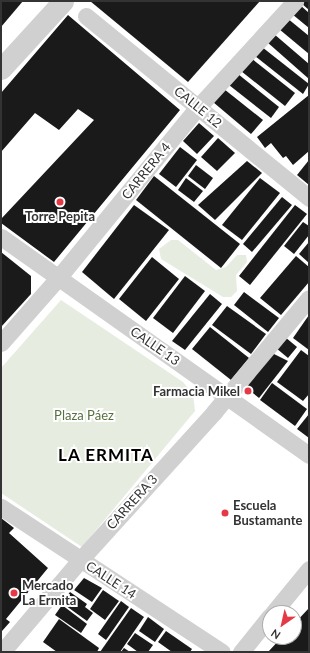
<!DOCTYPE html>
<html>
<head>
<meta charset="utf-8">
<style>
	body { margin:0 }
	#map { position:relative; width:310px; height:653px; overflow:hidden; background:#fff; font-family:Lato,sans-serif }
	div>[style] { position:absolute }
	.green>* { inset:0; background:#e6ecdf }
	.building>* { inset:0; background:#1a1a1a }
	.minor>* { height:17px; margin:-8.5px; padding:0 8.5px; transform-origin:8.5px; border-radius:8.5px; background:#d0d0d0 }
	.tertiary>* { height:21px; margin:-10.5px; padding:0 10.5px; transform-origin:10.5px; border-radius:10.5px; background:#d0d0d0 }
	.dots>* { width:11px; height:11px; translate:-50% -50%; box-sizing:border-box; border:2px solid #fff; border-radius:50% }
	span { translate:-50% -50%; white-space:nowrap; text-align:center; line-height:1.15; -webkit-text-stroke:4px #fff; paint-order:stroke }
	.street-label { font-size:13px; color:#333 }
	.poi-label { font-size:13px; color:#333; font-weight:700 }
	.right { translate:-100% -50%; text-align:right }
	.left { translate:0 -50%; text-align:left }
	.park-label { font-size:13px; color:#56703f }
	.district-label { font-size:17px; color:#000; font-weight:700; letter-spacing:1px }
	.frame { position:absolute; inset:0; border:2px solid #333; pointer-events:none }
	.north { position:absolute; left:262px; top:605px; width:40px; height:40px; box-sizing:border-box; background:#fff; border:1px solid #adadad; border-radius:50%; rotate:214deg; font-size:11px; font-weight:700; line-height:16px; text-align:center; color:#333 }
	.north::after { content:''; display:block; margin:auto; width:14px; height:18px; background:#e63946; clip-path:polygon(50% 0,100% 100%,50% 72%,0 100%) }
</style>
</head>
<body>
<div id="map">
	<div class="green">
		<div style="clip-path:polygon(171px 240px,178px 240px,216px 270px,226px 267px,237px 255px,246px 255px,247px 262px,236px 275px,237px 291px,231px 297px,223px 297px,161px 259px,159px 249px)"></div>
		<div style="clip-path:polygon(61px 300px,183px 382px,193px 394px,195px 411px,82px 547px,1px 493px,1px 368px)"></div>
	</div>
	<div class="building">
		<div style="clip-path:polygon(1px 1px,23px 1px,1px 27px)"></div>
		<div style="clip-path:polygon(90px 1px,260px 1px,188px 82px)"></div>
		<div style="clip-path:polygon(303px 1px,309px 1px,309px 10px,301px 3px)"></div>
		<div style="clip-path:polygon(300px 5px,309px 13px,309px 28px,292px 14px)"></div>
		<div style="clip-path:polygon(68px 15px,180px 110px,54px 262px,1px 223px,1px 219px,94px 120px,78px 109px,59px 130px,35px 113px,1px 152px,1px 93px)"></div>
		<div style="clip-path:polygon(287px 18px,309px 36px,309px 54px,279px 29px)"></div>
		<div style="clip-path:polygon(274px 34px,309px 64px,309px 79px,267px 42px)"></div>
		<div style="clip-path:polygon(262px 47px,309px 84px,303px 94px,255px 56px)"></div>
		<div style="clip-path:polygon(251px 58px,295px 93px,285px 106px,241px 71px)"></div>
		<div style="clip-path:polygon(238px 74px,279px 107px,271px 118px,229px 85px)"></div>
		<div style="clip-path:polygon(224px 89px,263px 120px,251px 134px,213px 102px)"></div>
		<div style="clip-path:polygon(309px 95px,309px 151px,293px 165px,286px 156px,283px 158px,271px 143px,265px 148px,257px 137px)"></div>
		<div style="clip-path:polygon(199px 123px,214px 136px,197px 154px,183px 141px)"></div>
		<div style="clip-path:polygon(218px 138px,235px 153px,217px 171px,201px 157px)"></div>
		<div style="clip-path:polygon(180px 147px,197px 160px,176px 187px,159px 174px)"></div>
		<div style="clip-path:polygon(309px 160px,309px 185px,297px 175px)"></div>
		<div style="clip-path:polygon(247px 161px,262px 173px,215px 220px,198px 205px)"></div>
		<div style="clip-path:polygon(196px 165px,213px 178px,205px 189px,188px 176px)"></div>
		<div style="clip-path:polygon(154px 176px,240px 244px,221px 268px,136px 200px)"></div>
		<div style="clip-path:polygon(186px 178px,203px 191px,194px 202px,178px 190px)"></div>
		<div style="clip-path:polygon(260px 178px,280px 193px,242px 240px,222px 225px)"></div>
		<div style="clip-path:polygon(282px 197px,292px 205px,252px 252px,243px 244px)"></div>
		<div style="clip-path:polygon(134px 205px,169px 230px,114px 299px,82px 272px)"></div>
		<div style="clip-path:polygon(295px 205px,307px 214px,250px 285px,239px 276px)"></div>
		<div style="clip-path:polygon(303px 222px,309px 226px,309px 235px,294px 254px,284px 246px)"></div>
		<div style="clip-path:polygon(309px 242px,309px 263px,299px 254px)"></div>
		<div style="clip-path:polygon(1px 252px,31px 276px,31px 294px,1px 327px)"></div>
		<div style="clip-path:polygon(296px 256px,309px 267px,309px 282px,281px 315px,260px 298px)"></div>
		<div style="clip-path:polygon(152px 257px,179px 279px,146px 321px,119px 299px)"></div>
		<div style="clip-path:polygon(185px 276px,205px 291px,173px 333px,153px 318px)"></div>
		<div style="clip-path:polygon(244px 292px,279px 318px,268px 332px,234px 305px)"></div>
		<div style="clip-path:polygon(210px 294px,222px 304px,185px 350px,172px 341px)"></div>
		<div style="clip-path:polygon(227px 306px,266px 334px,251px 354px,212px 325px)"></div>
		<div style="clip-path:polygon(309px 315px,309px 350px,293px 338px)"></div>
		<div style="clip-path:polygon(210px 327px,249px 358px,231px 380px,192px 349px)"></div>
		<div style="clip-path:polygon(285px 337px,297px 347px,288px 358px,276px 348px)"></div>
		<div style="clip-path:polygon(301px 350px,309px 356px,309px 394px,303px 401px,277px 382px)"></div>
		<div style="clip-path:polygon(272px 353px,288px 361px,259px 398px,244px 386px)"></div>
		<div style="clip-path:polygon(272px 383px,307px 409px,295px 426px,260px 400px)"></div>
		<div style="clip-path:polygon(309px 414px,309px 438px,297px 429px)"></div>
		<div style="clip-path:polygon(1px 518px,14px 528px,9px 533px,48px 568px,6px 619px,10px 622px,2px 631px)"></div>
		<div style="clip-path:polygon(84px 578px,102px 588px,92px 602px,74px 590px)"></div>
		<div style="clip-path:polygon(103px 590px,119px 601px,105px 620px,90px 609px)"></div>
		<div style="clip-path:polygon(70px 592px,87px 604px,85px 607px,93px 613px,87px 621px,62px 603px)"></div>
		<div style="clip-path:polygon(121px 601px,129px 607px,106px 640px,98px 634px)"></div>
		<div style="clip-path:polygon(62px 605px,87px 624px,81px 633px,55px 615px)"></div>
		<div style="clip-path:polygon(131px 608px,144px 617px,120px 652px,100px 652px)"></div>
		<div style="clip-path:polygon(309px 608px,309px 652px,268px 652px,282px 637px,294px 637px,294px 624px)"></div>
		<div style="clip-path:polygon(148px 617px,164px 629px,155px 642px,139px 631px)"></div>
		<div style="clip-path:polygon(59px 619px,99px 648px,97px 652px,57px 652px,43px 642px)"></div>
		<div style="clip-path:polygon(166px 631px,192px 649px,190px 652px,172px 652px,158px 642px)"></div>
		<div style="clip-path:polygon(135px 633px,153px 645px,148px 652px,138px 652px,127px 644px)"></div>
		<div style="clip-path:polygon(124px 648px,130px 652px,121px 652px)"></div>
	</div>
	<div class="minor">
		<div style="left:86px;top:16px;width:288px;rotate:39.2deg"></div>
		<div style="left:1px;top:237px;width:377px;rotate:35.3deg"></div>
		<div style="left:1px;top:343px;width:86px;rotate:-48.8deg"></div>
		<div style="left:58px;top:278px;width:221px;rotate:-50.7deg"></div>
		<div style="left:198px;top:107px;width:144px;rotate:-47.5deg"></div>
		<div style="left:1px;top:507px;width:264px;rotate:33.3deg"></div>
		<div style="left:273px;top:613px;width:57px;rotate:-50.7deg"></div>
		<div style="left:2px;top:652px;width:121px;rotate:-49.7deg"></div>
		<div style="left:80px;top:560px;width:200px;rotate:-47.8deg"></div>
		<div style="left:214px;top:412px;width:148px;rotate:-50.2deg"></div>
		<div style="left:241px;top:652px;width:46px;rotate:-51.1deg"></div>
	</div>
	<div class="tertiary">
		<div style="left:1px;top:69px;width:92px;rotate:-47.6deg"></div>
	</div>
	<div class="dots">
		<div style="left:60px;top:202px;background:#e63946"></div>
		<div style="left:248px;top:391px;background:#e63946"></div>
		<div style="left:225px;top:513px;background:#e63946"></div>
		<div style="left:14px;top:593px;background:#e63946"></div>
	</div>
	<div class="street-label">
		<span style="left:198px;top:107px;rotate:39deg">CALLE 12</span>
		<span style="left:146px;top:171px;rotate:-51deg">CARRERA 4</span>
		<span style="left:155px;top:346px;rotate:35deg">CALLE 13</span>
		<span style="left:132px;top:502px;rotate:-48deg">CARRERA 3</span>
		<span style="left:111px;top:580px;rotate:33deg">CALLE 14</span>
	</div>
	<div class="poi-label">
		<span style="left:60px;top:216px">Torre Pepita</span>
		<span class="right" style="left:240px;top:391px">Farmacia Mikel</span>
		<span class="left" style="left:233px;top:513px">Escuela<br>Bustamante</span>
		<span class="left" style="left:22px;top:593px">Mercado<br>La Ermita</span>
	</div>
	<div class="park-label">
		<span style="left:84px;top:415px">Plaza Páez</span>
	</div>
	<div class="district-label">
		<span style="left:106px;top:455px">LA ERMITA</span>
	</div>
	<div class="frame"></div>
	<div class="north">N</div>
</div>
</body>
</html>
